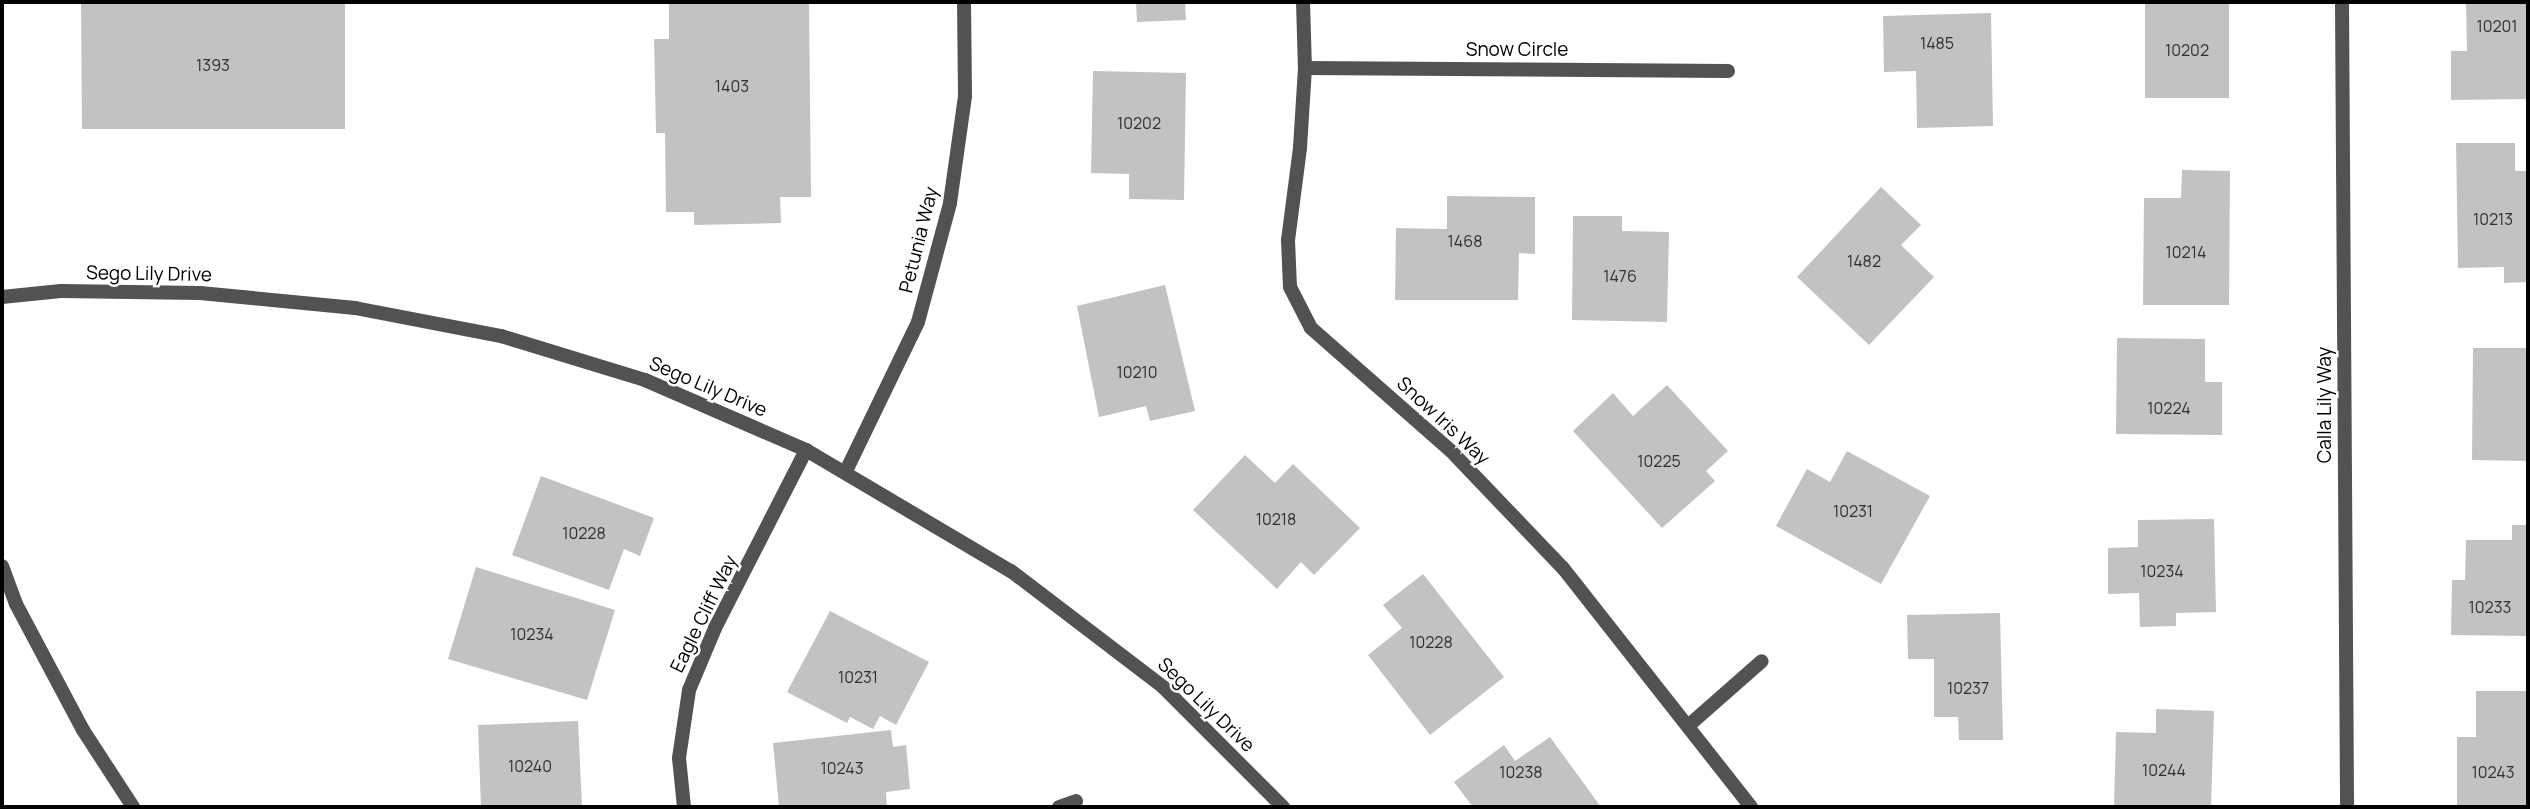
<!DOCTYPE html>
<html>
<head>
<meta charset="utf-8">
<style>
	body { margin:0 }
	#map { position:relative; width:2530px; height:809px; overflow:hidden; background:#fff; font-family:Manrope,sans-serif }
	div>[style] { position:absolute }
	.building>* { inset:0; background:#c2c2c2 }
	.service>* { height:14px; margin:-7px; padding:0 7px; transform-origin:7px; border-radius:7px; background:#525252 }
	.minor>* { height:14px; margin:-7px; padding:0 7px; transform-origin:7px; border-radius:7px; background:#525252 }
	.tertiary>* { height:14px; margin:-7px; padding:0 7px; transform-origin:7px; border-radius:7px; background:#525252 }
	span { translate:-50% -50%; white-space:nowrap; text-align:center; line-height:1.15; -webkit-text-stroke:5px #fff; paint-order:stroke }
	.number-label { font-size:16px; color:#303030 }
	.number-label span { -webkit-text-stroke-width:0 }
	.street-label { font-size:19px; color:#000 }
	.frame { position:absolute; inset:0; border:4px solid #000; pointer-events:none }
</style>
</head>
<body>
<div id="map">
	<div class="building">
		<div style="clip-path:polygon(81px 2px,345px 2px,345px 129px,82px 129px)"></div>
		<div style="clip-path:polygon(669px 2px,809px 2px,811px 197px,780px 197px,781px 223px,694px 225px,694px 212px,666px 212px,665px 133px,656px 133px,654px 39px,669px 39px)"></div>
		<div style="clip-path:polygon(1136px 2px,1185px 2px,1186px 20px,1137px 22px)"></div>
		<div style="clip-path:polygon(2145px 2px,2229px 2px,2229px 98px,2145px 98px)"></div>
		<div style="clip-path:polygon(2466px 2px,2528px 2px,2528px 99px,2451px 100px,2451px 51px,2467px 51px)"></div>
		<div style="clip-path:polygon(1991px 13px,1993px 126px,1917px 128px,1916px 71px,1884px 72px,1883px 16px)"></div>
		<div style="clip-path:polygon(1093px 71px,1186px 73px,1184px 200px,1129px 199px,1129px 174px,1091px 173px)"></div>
		<div style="clip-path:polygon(2456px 143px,2515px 143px,2515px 171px,2528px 171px,2528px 282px,2504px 283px,2504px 267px,2458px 268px)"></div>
		<div style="clip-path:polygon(2182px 170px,2230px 171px,2229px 305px,2143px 305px,2144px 198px,2181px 198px)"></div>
		<div style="clip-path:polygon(1881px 187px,1921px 225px,1901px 245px,1934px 277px,1869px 345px,1797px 277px)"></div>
		<div style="clip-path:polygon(1447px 196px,1535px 197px,1535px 254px,1519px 253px,1518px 300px,1395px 300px,1396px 228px,1447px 229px)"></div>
		<div style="clip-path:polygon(1573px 216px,1622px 216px,1622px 231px,1669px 232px,1667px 322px,1572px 320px)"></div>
		<div style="clip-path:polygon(1165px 285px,1195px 411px,1150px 421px,1146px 406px,1099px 417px,1077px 306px)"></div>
		<div style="clip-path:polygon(2117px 338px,2205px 339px,2205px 382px,2222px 382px,2222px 435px,2116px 434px)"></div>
		<div style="clip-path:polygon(2473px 348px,2528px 348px,2528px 461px,2472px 460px)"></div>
		<div style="clip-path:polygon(1667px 385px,1728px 451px,1706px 471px,1715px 481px,1662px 528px,1573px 431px,1613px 393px,1633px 416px)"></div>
		<div style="clip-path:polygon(1847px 451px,1930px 496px,1881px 584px,1776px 526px,1807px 469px,1830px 482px)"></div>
		<div style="clip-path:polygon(1245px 455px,1275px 483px,1293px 464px,1360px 528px,1314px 575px,1301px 562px,1277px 589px,1193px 510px)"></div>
		<div style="clip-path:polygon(541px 476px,654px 518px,640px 556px,624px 549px,609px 590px,512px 555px)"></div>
		<div style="clip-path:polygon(2214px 519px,2216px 612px,2176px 613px,2176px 626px,2140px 627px,2139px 593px,2108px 594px,2108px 548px,2138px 547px,2138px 520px)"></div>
		<div style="clip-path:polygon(2512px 525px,2528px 525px,2528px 636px,2451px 635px,2452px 580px,2465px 580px,2466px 540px,2512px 540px)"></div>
		<div style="clip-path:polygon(476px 567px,615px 610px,587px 700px,448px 659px)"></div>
		<div style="clip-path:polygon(1423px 574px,1504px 677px,1430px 735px,1368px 655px,1402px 628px,1383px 605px)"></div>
		<div style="clip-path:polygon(830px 611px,929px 662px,896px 725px,880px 716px,873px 729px,850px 717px,847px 723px,787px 692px)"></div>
		<div style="clip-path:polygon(2000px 613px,2003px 740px,1959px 740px,1958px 717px,1934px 717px,1934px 659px,1908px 659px,1907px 615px)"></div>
		<div style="clip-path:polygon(2476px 691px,2528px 691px,2528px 807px,2457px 807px,2457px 737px,2476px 737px)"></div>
		<div style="clip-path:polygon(2156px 709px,2214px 711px,2211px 807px,2114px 807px,2116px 732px,2156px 733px)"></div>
		<div style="clip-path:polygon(578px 721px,582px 807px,481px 807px,478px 725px)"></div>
		<div style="clip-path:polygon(891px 730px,893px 747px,906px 745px,910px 789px,886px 792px,887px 807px,779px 807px,773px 743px)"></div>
		<div style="clip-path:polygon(1550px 737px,1601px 807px,1473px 807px,1454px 782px,1504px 745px,1515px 761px)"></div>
	</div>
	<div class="service">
		<div style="left:2px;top:566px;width:40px;rotate:69.8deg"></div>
		<div style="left:16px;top:604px;width:143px;rotate:62deg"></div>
		<div style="left:83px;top:730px;width:92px;rotate:57deg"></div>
		<div style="left:1688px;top:726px;width:98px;rotate:-41.3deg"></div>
	</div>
	<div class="minor">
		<div style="left:1303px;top:2px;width:66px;rotate:88.3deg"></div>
		<div style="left:1305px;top:68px;width:80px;rotate:93.6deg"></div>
		<div style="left:1300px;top:148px;width:93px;rotate:97.4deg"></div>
		<div style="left:1288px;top:240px;width:47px;rotate:87.6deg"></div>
		<div style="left:1290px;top:287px;width:46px;rotate:62.9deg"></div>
		<div style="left:1311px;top:328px;width:186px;rotate:41.3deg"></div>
		<div style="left:1451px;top:451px;width:162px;rotate:46.3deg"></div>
		<div style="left:1563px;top:568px;width:304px;rotate:51.8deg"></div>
		<div style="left:2342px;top:2px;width:805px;rotate:89.64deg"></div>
		<div style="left:1305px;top:68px;width:423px;rotate:0.4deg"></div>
		<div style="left:684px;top:807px;width:49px;rotate:-95.8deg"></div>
		<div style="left:679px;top:758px;width:69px;rotate:-81.6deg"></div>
		<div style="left:689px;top:690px;width:67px;rotate:-67.2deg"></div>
		<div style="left:715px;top:628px;width:200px;rotate:-62.9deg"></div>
		<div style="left:1059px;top:807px;width:18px;rotate:-19deg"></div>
	</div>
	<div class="tertiary">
		<div style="left:2px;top:297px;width:59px;rotate:-5.8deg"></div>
		<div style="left:61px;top:291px;width:139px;rotate:0.8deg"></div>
		<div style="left:200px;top:293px;width:156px;rotate:5.5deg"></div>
		<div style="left:355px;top:308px;width:149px;rotate:10.9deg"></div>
		<div style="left:501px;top:336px;width:151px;rotate:17deg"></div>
		<div style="left:645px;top:380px;width:176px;rotate:23.5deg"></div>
		<div style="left:806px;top:450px;width:238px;rotate:30.6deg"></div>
		<div style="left:1011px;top:571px;width:191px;rotate:37.3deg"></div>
		<div style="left:1163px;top:687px;width:170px;rotate:45deg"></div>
		<div style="left:846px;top:471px;width:165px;rotate:-64.2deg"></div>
		<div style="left:918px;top:322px;width:123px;rotate:-74.9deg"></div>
		<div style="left:950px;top:203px;width:108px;rotate:-82deg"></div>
		<div style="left:965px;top:96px;width:94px;rotate:-90.6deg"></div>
	</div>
	<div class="number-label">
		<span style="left:2497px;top:26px">10201</span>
		<span style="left:1937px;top:43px">1485</span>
		<span style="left:2187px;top:50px">10202</span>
		<span style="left:213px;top:65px">1393</span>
		<span style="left:732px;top:86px">1403</span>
		<span style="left:1139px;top:123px">10202</span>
		<span style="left:2493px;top:219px">10213</span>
		<span style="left:1465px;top:241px">1468</span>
		<span style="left:2186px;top:252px">10214</span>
		<span style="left:1864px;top:261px">1482</span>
		<span style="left:1620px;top:276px">1476</span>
		<span style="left:1137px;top:372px">10210</span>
		<span style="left:2169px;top:408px">10224</span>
		<span style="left:1659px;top:461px">10225</span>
		<span style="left:1853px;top:511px">10231</span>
		<span style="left:1276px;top:519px">10218</span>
		<span style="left:584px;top:533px">10228</span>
		<span style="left:2162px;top:571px">10234</span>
		<span style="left:2490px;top:607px">10233</span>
		<span style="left:532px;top:634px">10234</span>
		<span style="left:1431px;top:642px">10228</span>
		<span style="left:858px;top:677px">10231</span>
		<span style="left:1968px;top:688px">10237</span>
		<span style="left:530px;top:766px">10240</span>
		<span style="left:842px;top:768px">10243</span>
		<span style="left:2164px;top:770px">10244</span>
		<span style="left:1521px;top:772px">10238</span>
		<span style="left:2493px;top:772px">10243</span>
	</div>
	<div class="street-label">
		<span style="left:1517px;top:50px">Snow Circle</span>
		<span style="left:919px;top:240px;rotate:-76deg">Petunia Way</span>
		<span style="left:149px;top:274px;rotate:1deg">Sego Lily Drive</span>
		<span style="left:708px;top:387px;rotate:23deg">Sego Lily Drive</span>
		<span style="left:2325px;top:405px;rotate:-90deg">Calla Lily Way</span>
		<span style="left:1443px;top:421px;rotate:43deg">Snow Iris Way</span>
		<span style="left:704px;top:614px;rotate:-64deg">Eagle Cliff Way</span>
		<span style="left:1206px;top:705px;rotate:44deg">Sego Lily Drive</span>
	</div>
	<div class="frame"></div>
</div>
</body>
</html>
